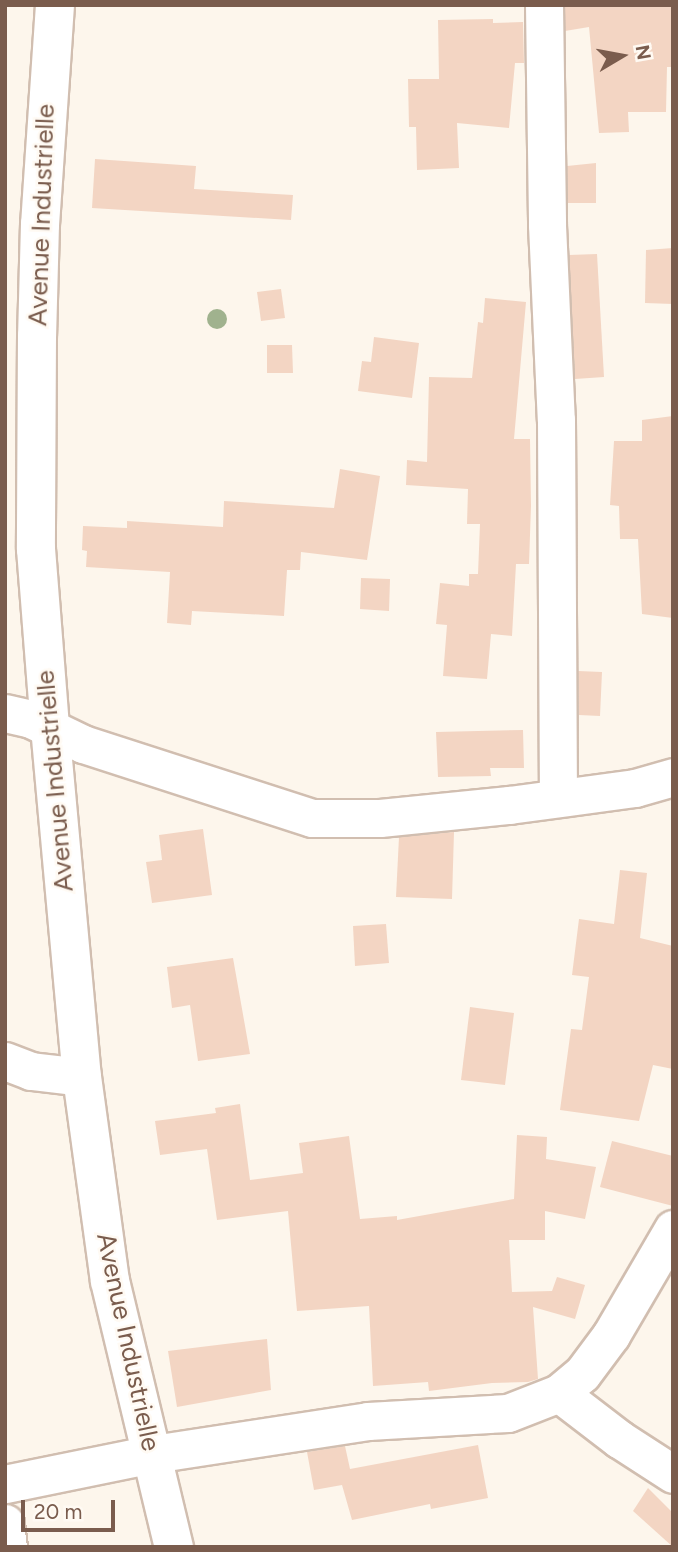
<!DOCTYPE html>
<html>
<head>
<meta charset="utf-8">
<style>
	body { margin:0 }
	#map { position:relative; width:678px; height:1552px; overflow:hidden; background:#fdf6ec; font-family:Figtree,sans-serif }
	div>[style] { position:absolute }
	.building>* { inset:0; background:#f3d5c3 }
	.roads { filter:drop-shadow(2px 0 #d1beb0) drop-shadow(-2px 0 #d1beb0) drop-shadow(0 2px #d1beb0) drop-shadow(0 -2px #d1beb0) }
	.street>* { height:37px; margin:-18.5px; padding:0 18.5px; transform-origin:18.5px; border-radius:18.5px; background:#fff }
	.secondary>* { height:38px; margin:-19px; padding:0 19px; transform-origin:19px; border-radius:19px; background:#fff }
	.trees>* { width:20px; height:20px; margin:-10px; border-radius:50%; background:#a0b28e }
	span { translate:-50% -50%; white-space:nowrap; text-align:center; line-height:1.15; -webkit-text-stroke:5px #fffaf3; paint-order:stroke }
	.street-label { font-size:26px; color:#7a5c4d }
	.frame { position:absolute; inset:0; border:7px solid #7a5c4d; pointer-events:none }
	.north { position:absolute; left:587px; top:21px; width:70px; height:70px; -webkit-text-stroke:5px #fffaf3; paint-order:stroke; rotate:80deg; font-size:19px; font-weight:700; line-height:28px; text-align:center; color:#7a5c4d }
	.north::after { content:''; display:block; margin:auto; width:24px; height:32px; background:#7a5c4d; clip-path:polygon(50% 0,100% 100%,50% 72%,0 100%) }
	.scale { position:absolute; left:21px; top:1500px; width:94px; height:32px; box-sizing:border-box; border:4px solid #7a5c4d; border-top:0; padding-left:9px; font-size:21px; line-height:24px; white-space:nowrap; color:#7a5c4d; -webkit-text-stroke:5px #fffaf3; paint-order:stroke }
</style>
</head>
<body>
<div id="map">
	<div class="building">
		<div style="clip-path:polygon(565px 5px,673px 5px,673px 67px,667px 67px,666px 112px,628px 112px,629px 132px,599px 133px,589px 27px,565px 31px)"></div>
		<div style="clip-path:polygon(493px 19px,493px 23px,523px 22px,524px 63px,515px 63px,509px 128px,457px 123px,459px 168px,417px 170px,416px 127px,409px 127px,408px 79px,439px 79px,438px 20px)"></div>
		<div style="clip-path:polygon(95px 159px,196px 166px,194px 189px,293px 195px,291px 220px,92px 208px)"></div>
		<div style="clip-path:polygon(596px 163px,596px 203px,568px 203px,567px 166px)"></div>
		<div style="clip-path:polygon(673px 248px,673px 304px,645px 303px,646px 250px)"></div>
		<div style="clip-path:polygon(597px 254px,604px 377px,575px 379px,569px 255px)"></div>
		<div style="clip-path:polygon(281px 289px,285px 318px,261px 321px,257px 292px)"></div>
		<div style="clip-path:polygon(485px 298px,526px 302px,514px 439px,530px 439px,531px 506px,529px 564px,516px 564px,512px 636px,491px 634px,487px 679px,443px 676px,447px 625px,436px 624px,440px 583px,469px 586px,469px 574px,478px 574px,480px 524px,467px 524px,468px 489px,406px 485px,407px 460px,427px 462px,429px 377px,472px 378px,478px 322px,483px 323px)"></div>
		<div style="clip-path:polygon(374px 337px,419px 343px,412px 398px,358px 391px,362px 361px,371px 362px)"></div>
		<div style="clip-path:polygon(267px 345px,292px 345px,293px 373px,267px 373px)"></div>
		<div style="clip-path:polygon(673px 416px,673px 618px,642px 614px,638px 539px,620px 539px,619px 506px,610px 505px,614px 441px,642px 441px,642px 420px)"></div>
		<div style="clip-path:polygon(340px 469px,380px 476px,367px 560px,301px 552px,300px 570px,287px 570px,284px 616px,192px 611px,191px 625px,167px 623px,170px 572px,86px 567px,87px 551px,82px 550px,83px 526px,127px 528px,127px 521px,223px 527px,224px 501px,334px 508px)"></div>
		<div style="clip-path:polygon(361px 578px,390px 579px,389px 611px,360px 609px)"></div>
		<div style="clip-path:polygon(578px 671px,602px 672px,600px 716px,579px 715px)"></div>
		<div style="clip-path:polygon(523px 730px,524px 768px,490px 768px,491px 776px,438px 777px,436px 732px)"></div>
		<div style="clip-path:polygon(203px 829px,212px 895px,152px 903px,146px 862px,162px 860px,159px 835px)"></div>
		<div style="clip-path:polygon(454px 832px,452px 899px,396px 897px,399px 837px)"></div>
		<div style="clip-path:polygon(620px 870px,647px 873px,640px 938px,673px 946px,673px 1069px,653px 1065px,639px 1121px,560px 1110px,571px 1029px,582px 1030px,589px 977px,572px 975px,579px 919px,614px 924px)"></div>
		<div style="clip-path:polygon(386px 924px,389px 963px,355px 966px,353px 926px)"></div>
		<div style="clip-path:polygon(233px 958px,250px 1054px,198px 1061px,190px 1005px,172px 1008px,167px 967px)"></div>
		<div style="clip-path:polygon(470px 1007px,514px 1013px,505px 1085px,461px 1080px)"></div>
		<div style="clip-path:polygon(240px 1104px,250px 1180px,303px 1173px,299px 1143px,349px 1136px,360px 1219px,397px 1216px,397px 1220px,514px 1199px,517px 1135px,547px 1137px,546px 1159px,596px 1167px,585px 1219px,545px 1211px,545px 1240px,509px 1240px,512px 1292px,552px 1291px,557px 1277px,585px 1285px,575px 1319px,533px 1307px,538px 1379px,528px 1382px,492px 1383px,429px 1391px,428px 1382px,373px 1386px,369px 1306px,297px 1311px,288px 1211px,217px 1220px,207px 1149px,160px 1155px,155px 1121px,216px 1113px,215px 1108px)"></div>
		<div style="clip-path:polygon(612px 1141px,673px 1156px,673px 1206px,600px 1187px)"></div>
		<div style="clip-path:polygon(267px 1339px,271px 1390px,177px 1407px,168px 1351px)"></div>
		<div style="clip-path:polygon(478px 1445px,488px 1498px,431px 1509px,430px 1504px,352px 1520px,342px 1485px,314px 1490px,307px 1452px,345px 1446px,350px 1469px)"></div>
		<div style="clip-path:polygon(648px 1488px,673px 1513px,673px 1547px,633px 1511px)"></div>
	</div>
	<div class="roads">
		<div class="street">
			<div style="left:544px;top:5px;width:220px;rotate:89.2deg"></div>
			<div style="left:547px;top:225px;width:195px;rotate:87.4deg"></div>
			<div style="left:556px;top:420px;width:378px;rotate:89.7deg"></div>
			<div style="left:5px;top:713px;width:27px;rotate:13deg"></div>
			<div style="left:31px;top:719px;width:58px;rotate:25.7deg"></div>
			<div style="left:83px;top:744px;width:241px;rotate:17.9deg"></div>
			<div style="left:312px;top:818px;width:68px"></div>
			<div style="left:380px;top:818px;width:130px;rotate:-5.8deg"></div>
			<div style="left:509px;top:805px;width:127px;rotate:-7.7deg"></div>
			<div style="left:635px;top:788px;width:40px;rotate:-16deg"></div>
			<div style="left:5px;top:1061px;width:28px;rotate:21deg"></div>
			<div style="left:31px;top:1071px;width:51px;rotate:6.7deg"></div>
			<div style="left:559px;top:1393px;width:76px;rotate:37.5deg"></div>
			<div style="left:619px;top:1439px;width:64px;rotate:32.9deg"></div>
			<div style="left:5px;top:1484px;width:151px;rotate:-11.5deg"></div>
			<div style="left:153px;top:1454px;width:218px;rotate:-8.7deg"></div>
			<div style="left:368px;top:1421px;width:140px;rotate:-3.3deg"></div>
			<div style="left:508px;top:1413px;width:55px;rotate:-21.4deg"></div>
			<div style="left:559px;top:1393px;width:30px;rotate:-40deg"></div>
			<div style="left:582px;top:1374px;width:49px;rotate:-53.4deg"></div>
			<div style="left:611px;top:1335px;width:123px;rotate:-59.7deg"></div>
			<div style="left:5px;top:1523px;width:24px;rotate:83deg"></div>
		</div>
		<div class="secondary">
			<div style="left:55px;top:5px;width:220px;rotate:93.9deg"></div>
			<div style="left:40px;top:224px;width:112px;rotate:91.5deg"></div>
			<div style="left:37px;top:336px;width:213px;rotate:90.3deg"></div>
			<div style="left:36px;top:549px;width:179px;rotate:85.5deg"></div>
			<div style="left:50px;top:727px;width:351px;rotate:84.8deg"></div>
			<div style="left:82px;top:1077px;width:206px;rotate:82.2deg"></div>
			<div style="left:110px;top:1281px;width:274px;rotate:76.5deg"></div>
		</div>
	</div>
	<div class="trees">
		<div style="left:217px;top:319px"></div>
	</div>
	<div class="street-label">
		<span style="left:42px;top:215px;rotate:-88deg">Avenue Industrielle</span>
		<span style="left:55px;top:781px;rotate:-95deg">Avenue Industrielle</span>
		<span style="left:128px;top:1342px;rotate:78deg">Avenue Industrielle</span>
	</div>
	<div class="frame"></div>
	<div class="north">N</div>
	<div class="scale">20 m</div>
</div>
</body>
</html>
